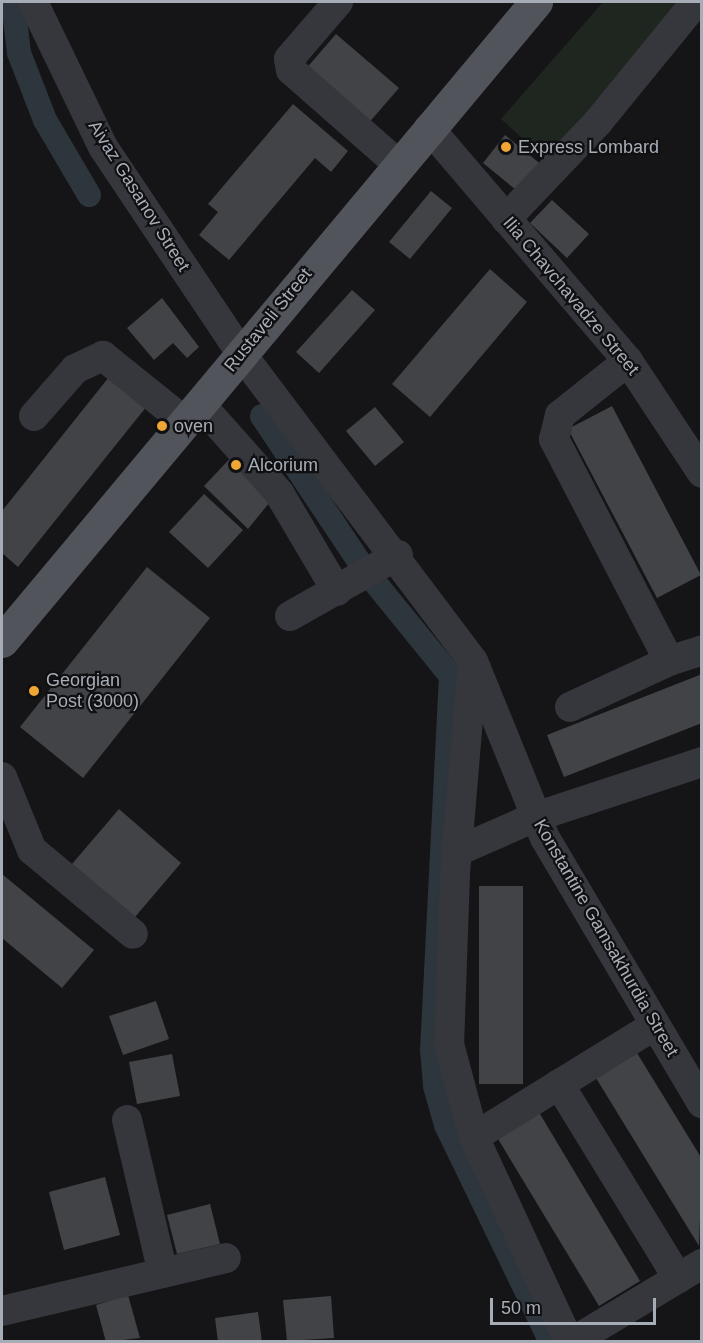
<!DOCTYPE html>
<html>
<head>
<meta charset="utf-8">
<style>
	body { margin:0 }
	#map { position:relative; width:703px; height:1343px; overflow:hidden; background:#151517; font-family:Arial,sans-serif }
	div>[style] { position:absolute }
	.green>* { inset:0; background:#1f2620 }
	.canal>* { height:24px; margin:-12px; padding:0 12px; transform-origin:12px; border-radius:12px; background:#2d363c }
	.building>* { inset:0; background:#414347 }
	.minor>* { height:30px; margin:-15px; padding:0 15px; transform-origin:15px; border-radius:15px; background:#36373c }
	.major>* { height:33px; margin:-16.5px; padding:0 16.5px; transform-origin:16.5px; border-radius:16.5px; background:#52545b }
	.dots>* { width:16px; height:16px; translate:-50% -50%; box-sizing:border-box; border:3px solid #101012; border-radius:50% }
	span { translate:-50% -50%; white-space:nowrap; text-align:center; line-height:1.15; -webkit-text-stroke:4.5px #101012; paint-order:stroke }
	.poi-label { font-size:18px; color:#a7adb7 }
	.left { translate:0 -50%; text-align:left }
	.street-label { font-size:18px; color:#a7adb7 }
	.frame { position:absolute; inset:0; border:3px solid #a7adb7; pointer-events:none }
	.scale { position:absolute; left:490px; top:1298px; width:166px; height:27px; box-sizing:border-box; border:3px solid #a7adb7; border-top:0; padding-left:8px; font-size:18px; line-height:21px; white-space:nowrap; color:#a7adb7; -webkit-text-stroke:4px #101012; paint-order:stroke }
</style>
</head>
<body>
<div id="map">
	<div class="green">
		<div style="clip-path:polygon(603px 2px,685px 2px,547px 160px,501px 119px)"></div>
	</div>
	<div class="canal">
		<div style="left:13px;top:2px;width:51px;rotate:83.3deg"></div>
		<div style="left:19px;top:53px;width:72px;rotate:68.8deg"></div>
		<div style="left:45px;top:120px;width:87px;rotate:59.6deg"></div>
		<div style="left:262px;top:416px;width:184px;rotate:56.3deg"></div>
		<div style="left:364px;top:569px;width:138px;rotate:50.9deg"></div>
		<div style="left:451px;top:676px;width:374px;rotate:92.9deg"></div>
		<div style="left:432px;top:1050px;width:36px;rotate:85deg"></div>
		<div style="left:435px;top:1086px;width:41px;rotate:74.2deg"></div>
		<div style="left:446px;top:1125px;width:241px;rotate:64.2deg"></div>
	</div>
	<div class="building">
		<div style="clip-path:polygon(336px 34px,399px 88px,367px 125px,304px 71px)"></div>
		<div style="clip-path:polygon(293px 104px,348px 151px,331px 172px,315px 158px,229px 260px,199px 235px,218px 212px,208px 204px)"></div>
		<div style="clip-path:polygon(505px 135px,543px 166px,521px 194px,483px 163px)"></div>
		<div style="clip-path:polygon(431px 191px,452px 208px,410px 259px,389px 242px)"></div>
		<div style="clip-path:polygon(552px 200px,589px 234px,567px 258px,530px 223px)"></div>
		<div style="clip-path:polygon(490px 269px,527px 302px,430px 417px,392px 384px)"></div>
		<div style="clip-path:polygon(352px 290px,375px 310px,319px 373px,296px 352px)"></div>
		<div style="clip-path:polygon(162px 298px,199px 347px,187px 358px,173px 343px,154px 360px,127px 328px)"></div>
		<div style="clip-path:polygon(109px 377px,147px 406px,18px 567px,2px 553px,2px 511px)"></div>
		<div style="clip-path:polygon(612px 406px,701px 575px,657px 598px,568px 429px)"></div>
		<div style="clip-path:polygon(375px 407px,404px 442px,375px 466px,346px 431px)"></div>
		<div style="clip-path:polygon(238px 450px,274px 497px,248px 529px,204px 486px)"></div>
		<div style="clip-path:polygon(204px 494px,243px 530px,208px 568px,169px 532px)"></div>
		<div style="clip-path:polygon(147px 567px,210px 618px,83px 778px,20px 727px)"></div>
		<div style="clip-path:polygon(702px 674px,702px 723px,564px 777px,547px 735px)"></div>
		<div style="clip-path:polygon(119px 809px,181px 863px,135px 917px,72px 864px)"></div>
		<div style="clip-path:polygon(2px 874px,94px 950px,62px 988px,2px 938px)"></div>
		<div style="clip-path:polygon(479px 886px,523px 886px,523px 1084px,479px 1084px)"></div>
		<div style="clip-path:polygon(156px 1001px,169px 1039px,123px 1055px,109px 1016px)"></div>
		<div style="clip-path:polygon(637px 1053px,702px 1159px,699px 1246px,596px 1078px)"></div>
		<div style="clip-path:polygon(172px 1054px,180px 1096px,137px 1104px,129px 1062px)"></div>
		<div style="clip-path:polygon(537px 1109px,640px 1281px,599px 1306px,495px 1134px)"></div>
		<div style="clip-path:polygon(105px 1177px,120px 1235px,64px 1250px,49px 1192px)"></div>
		<div style="clip-path:polygon(210px 1204px,220px 1244px,177px 1254px,167px 1215px)"></div>
		<div style="clip-path:polygon(128px 1295px,140px 1338px,106px 1342px,96px 1305px)"></div>
		<div style="clip-path:polygon(331px 1296px,334px 1338px,287px 1341px,283px 1300px)"></div>
		<div style="clip-path:polygon(258px 1312px,262px 1342px,218px 1342px,215px 1318px)"></div>
	</div>
	<div class="minor">
		<div style="left:33px;top:2px;width:161px;rotate:64.2deg"></div>
		<div style="left:103px;top:147px;width:247px;rotate:56.2deg"></div>
		<div style="left:240px;top:352px;width:387px;rotate:53deg"></div>
		<div style="left:473px;top:661px;width:191px;rotate:67.9deg"></div>
		<div style="left:545px;top:838px;width:308px;rotate:59.4deg"></div>
		<div style="left:338px;top:2px;width:75px;rotate:130.7deg"></div>
		<div style="left:289px;top:59px;width:11px;rotate:80deg"></div>
		<div style="left:291px;top:70px;width:142px;rotate:41.3deg"></div>
		<div style="left:429px;top:128px;width:306px;rotate:49.5deg"></div>
		<div style="left:628px;top:361px;width:134px;rotate:56.5deg"></div>
		<div style="left:506px;top:219px;width:134px;rotate:-46.5deg"></div>
		<div style="left:598px;top:122px;width:155px;rotate:-50.8deg"></div>
		<div style="left:628px;top:361px;width:87px;rotate:141.5deg"></div>
		<div style="left:560px;top:415px;width:25px;rotate:104deg"></div>
		<div style="left:554px;top:439px;width:250px;rotate:62.6deg"></div>
		<div style="left:669px;top:661px;width:35px;rotate:-18deg"></div>
		<div style="left:201px;top:405px;width:118px;rotate:48.4deg"></div>
		<div style="left:279px;top:493px;width:114px;rotate:59.4deg"></div>
		<div style="left:34px;top:416px;width:62px;rotate:-48.9deg"></div>
		<div style="left:75px;top:369px;width:31px;rotate:-25deg"></div>
		<div style="left:103px;top:356px;width:105px;rotate:38.8deg"></div>
		<div style="left:290px;top:616px;width:124px;rotate:-29.5deg"></div>
		<div style="left:472px;top:671px;width:205px;rotate:94.8deg"></div>
		<div style="left:455px;top:875px;width:169px;rotate:92deg"></div>
		<div style="left:449px;top:1044px;width:96px;rotate:75deg"></div>
		<div style="left:474px;top:1137px;width:226px;rotate:65.1deg"></div>
		<div style="left:570px;top:707px;width:109px;rotate:-24.9deg"></div>
		<div style="left:2px;top:777px;width:79px;rotate:67.7deg"></div>
		<div style="left:32px;top:850px;width:131px;rotate:39.7deg"></div>
		<div style="left:460px;top:850px;width:82px;rotate:-23.7deg"></div>
		<div style="left:535px;top:817px;width:176px;rotate:-18.2deg"></div>
		<div style="left:559px;top:1084px;width:228px;rotate:58.5deg"></div>
		<div style="left:127px;top:1120px;width:157px;rotate:76.8deg"></div>
		<div style="left:474px;top:1137px;width:213px;rotate:-31.7deg"></div>
		<div style="left:2px;top:1311px;width:230px;rotate:-13.3deg"></div>
		<div style="left:572px;top:1342px;width:152px;rotate:-31deg"></div>
	</div>
	<div class="major">
		<div style="left:2px;top:641px;width:833px;rotate:-50.12deg"></div>
	</div>
	<div class="dots">
		<div style="left:506px;top:147px;background:#efa634"></div>
		<div style="left:162px;top:426px;background:#efa634"></div>
		<div style="left:236px;top:465px;background:#efa634"></div>
		<div style="left:34px;top:691px;background:#efa634"></div>
	</div>
	<div class="poi-label">
		<span class="left" style="left:518px;top:147px">Express Lombard</span>
		<span class="left" style="left:174px;top:426px">oven</span>
		<span class="left" style="left:248px;top:465px">Alcorium</span>
		<span class="left" style="left:46px;top:691px">Georgian<br>Post (3000)</span>
	</div>
	<div class="street-label">
		<span style="left:139px;top:196px;rotate:58deg">Aivaz Gasanov Street</span>
		<span style="left:571px;top:296px;rotate:50deg">Ilia Chavchavadze Street</span>
		<span style="left:268px;top:320px;rotate:-51deg">Rustaveli Street</span>
		<span style="left:606px;top:938px;rotate:60deg">Konstantine Gamsakhurdia Street</span>
	</div>
	<div class="frame"></div>
	<div class="scale">50 m</div>
</div>
</body>
</html>
